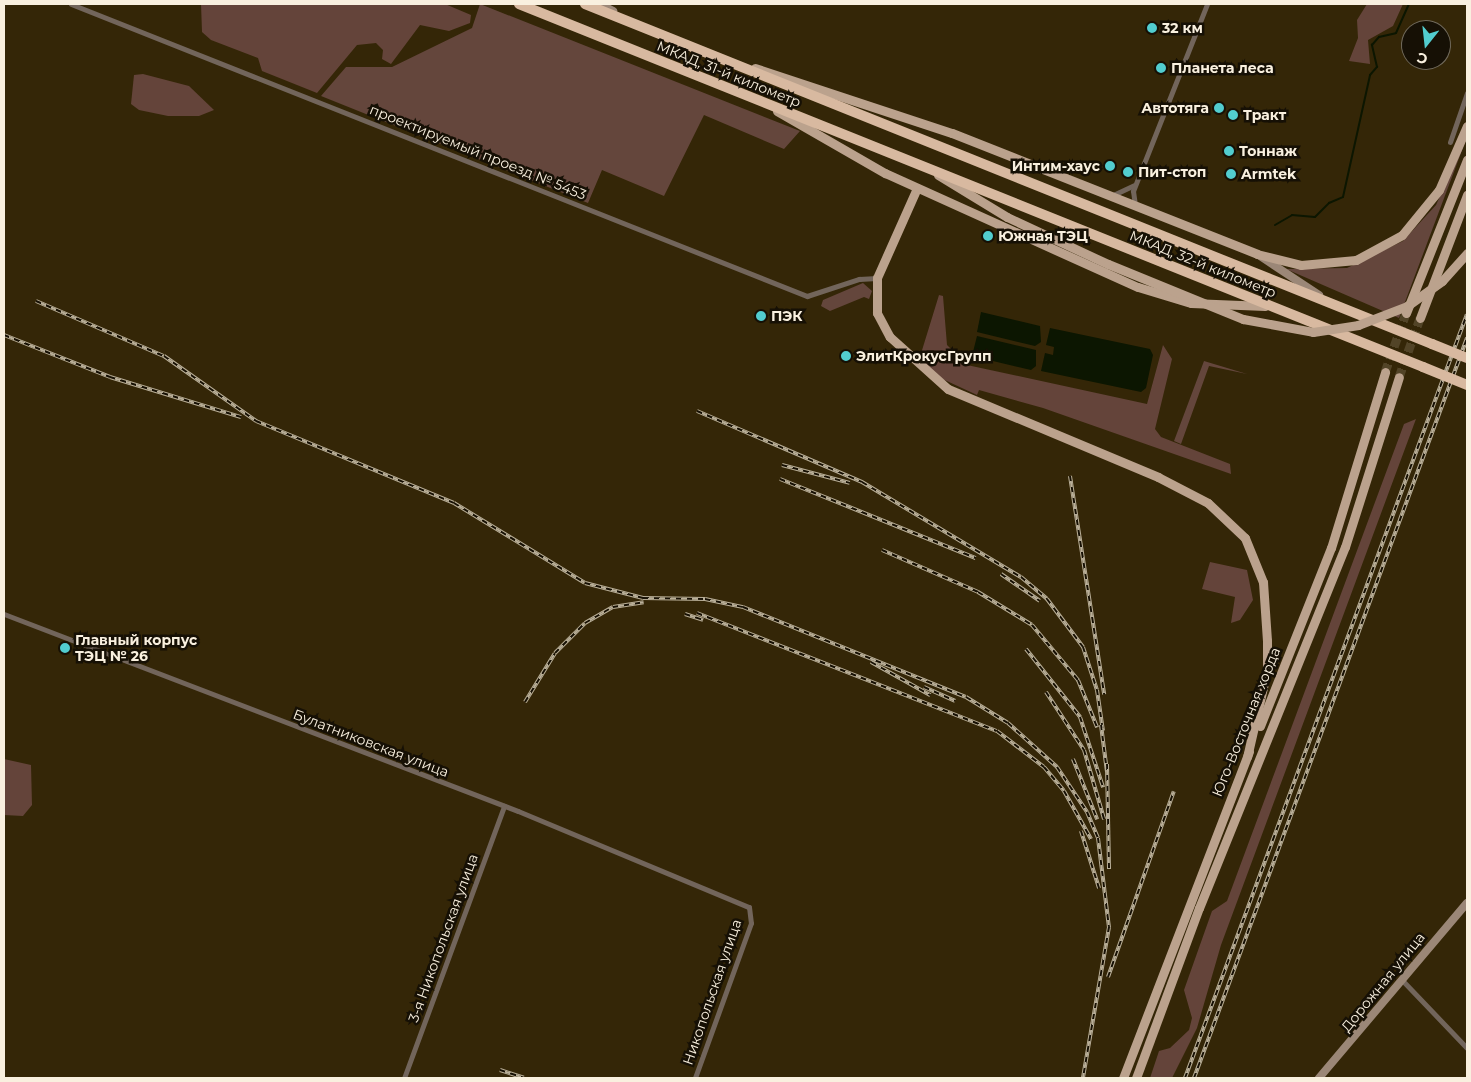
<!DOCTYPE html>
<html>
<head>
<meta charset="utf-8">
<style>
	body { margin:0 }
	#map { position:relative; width:1471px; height:1082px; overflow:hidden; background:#342607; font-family:Montserrat,sans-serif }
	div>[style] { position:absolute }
	.green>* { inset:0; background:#64463c }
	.forest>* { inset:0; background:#64443a }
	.water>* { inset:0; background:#0c1601 }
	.stream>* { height:2px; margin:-1px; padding:0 1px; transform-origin:1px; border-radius:1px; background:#0c1601 }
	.primary-tunnel>* { height:9px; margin-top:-4.5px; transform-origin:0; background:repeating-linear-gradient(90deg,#524427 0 9px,transparent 0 13.5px) }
	.street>* { height:5px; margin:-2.5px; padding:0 2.5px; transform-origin:2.5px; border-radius:2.5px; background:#72655b }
	.secondary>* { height:8px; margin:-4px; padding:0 4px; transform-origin:4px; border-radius:4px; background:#9b8777 }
	.primary>* { height:9px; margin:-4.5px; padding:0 4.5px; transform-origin:4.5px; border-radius:4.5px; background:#bba28d }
	.highway>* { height:10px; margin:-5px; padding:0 5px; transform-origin:5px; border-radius:5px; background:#d8b9a0 }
	.rail>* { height:4px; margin-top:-2px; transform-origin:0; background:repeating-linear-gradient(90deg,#161005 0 5.5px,#b9af99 0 11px); box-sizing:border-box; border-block:1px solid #b9af99 }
	.primary-bridge>* { height:9px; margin:-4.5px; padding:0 4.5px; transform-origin:4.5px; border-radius:4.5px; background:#bba28d }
	.highway-bridge>* { height:10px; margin:-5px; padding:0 5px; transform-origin:5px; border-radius:5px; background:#d8b9a0 }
	.dots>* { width:14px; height:14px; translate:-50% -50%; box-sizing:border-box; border:2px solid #161005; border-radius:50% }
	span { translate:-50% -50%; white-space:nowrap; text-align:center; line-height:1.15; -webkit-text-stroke:5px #161005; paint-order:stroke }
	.poi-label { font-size:14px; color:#f9f0df; font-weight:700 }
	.left { translate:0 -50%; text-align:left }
	.right { translate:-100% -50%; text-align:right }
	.street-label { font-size:14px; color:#f9f0df }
	.frame { position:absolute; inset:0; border:5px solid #f9f0df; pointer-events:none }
	.north { position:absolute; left:1401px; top:20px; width:50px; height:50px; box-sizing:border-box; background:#161005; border:1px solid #716a5c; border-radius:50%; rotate:196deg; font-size:14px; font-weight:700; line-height:20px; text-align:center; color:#f9f0df }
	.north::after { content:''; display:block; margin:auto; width:18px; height:22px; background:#52cdcf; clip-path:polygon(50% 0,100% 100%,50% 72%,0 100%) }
</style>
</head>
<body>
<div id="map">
	<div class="green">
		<div style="clip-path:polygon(480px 4px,800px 131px,784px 149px,704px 115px,664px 196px,602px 170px,588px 203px,321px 96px,346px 67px,392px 67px,472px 28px)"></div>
		<div style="clip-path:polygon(1467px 137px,1399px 318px,1286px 269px,1347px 268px,1403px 241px,1436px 205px)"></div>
		<div style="clip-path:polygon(863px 283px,872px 291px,869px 299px,864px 297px,830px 311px,821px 306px,823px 300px)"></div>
		<div style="clip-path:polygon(1204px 361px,1247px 374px,1209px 366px,1181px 444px,1174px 441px)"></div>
	</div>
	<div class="forest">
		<div style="clip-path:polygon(201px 4px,445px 4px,471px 15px,470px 23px,449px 31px,420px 25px,391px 64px,382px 59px,383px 50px,376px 43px,357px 45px,317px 93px,262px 71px,258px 58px,211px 40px,202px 32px)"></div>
		<div style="clip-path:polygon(1367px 4px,1403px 4px,1393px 26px,1368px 40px,1370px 64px,1349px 61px,1358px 38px,1357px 20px)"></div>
		<div style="clip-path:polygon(143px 74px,189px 86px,214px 110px,199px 116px,168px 116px,139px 110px,131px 104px,134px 75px)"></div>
		<div style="clip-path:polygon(939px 295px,943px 296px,947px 345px,967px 365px,1147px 404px,1163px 345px,1172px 359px,1155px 429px,1161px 437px,1230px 464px,1231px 474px,1043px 408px,979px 390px,977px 395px,936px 376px,919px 360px)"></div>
		<div style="clip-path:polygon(1416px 419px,1221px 945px,1197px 1028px,1172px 1078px,1150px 1078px,1159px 1051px,1170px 1048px,1189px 1030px,1192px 1018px,1184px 990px,1212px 911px,1227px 901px,1404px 424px)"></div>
		<div style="clip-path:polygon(1210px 562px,1247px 570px,1253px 600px,1240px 620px,1231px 623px,1235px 597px,1202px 589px)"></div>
		<div style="clip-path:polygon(4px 759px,31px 765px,32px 805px,23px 816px,4px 815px)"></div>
	</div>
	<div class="water">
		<div style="clip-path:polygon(981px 312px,1040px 326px,1041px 342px,1035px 346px,977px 332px)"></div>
		<div style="clip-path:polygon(1050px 328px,1150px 349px,1153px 355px,1146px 388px,1141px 392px,1041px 371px,1045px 353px,1053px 355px,1054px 347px,1046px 345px)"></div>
		<div style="clip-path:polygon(977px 336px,1036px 350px,1036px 366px,1031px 370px,972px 356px)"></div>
	</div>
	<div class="stream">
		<div style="left:1275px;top:225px;width:20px;rotate:-30deg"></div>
		<div style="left:1292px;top:215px;width:23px;rotate:5deg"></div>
		<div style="left:1315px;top:217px;width:20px;rotate:-45deg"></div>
		<div style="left:1329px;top:203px;width:15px;rotate:-23deg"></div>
		<div style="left:1343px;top:197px;width:125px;rotate:-77.5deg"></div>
		<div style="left:1370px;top:75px;width:11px;rotate:-49deg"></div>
		<div style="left:1377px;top:67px;width:23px;rotate:-103deg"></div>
		<div style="left:1372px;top:45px;width:11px;rotate:-49deg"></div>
		<div style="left:1379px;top:37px;width:17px;rotate:-13deg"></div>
		<div style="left:1396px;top:33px;width:32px;rotate:-66deg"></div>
	</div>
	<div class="primary-tunnel">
		<div style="left:1385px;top:372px;width:63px;rotate:-70.4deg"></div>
		<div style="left:1399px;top:377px;width:63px;rotate:-70.4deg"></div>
	</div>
	<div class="street">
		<div style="left:71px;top:4px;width:792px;rotate:21.64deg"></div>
		<div style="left:807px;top:296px;width:55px;rotate:-18.1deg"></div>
		<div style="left:859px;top:279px;width:18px;rotate:-3deg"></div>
		<div style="left:1450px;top:142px;width:52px;rotate:-70.9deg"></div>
		<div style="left:1113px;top:195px;width:23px;rotate:-25deg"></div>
		<div style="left:1135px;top:205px;width:14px;rotate:-98deg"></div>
		<div style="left:1133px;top:191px;width:201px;rotate:-68.4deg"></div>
		<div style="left:4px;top:614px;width:550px;rotate:20.97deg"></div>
		<div style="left:518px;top:811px;width:250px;rotate:22.6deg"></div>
		<div style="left:749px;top:907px;width:16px;rotate:83deg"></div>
		<div style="left:751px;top:923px;width:165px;rotate:109.9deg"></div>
		<div style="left:1401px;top:979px;width:95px;rotate:46.3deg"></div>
		<div style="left:404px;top:1078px;width:290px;rotate:-69.8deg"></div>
	</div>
	<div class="secondary">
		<div style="left:600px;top:4px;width:15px;rotate:28deg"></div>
		<div style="left:1260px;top:256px;width:71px;rotate:33.5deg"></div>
		<div style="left:1319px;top:1078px;width:229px;rotate:-49.8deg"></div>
	</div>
	<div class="primary">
		<div style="left:755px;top:68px;width:207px;rotate:18.3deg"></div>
		<div style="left:952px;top:133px;width:328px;rotate:21.6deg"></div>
		<div style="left:1257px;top:254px;width:45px;rotate:14deg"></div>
		<div style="left:1301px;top:265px;width:55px;rotate:-5.2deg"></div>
		<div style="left:1356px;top:260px;width:52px;rotate:-28.5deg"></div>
		<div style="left:1402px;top:235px;width:58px;rotate:-50.6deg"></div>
		<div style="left:1439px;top:190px;width:70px;rotate:-66.4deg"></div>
		<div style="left:777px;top:111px;width:125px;rotate:29.9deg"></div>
		<div style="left:885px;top:173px;width:277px;rotate:24.3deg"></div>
		<div style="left:1138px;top:287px;width:55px;rotate:16.8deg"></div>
		<div style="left:1191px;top:303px;width:74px;rotate:2.3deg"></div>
		<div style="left:938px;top:175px;width:81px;rotate:31.3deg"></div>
		<div style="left:1007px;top:217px;width:111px;rotate:25deg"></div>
		<div style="left:917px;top:188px;width:98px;rotate:114deg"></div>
		<div style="left:877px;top:278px;width:35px;rotate:90deg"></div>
		<div style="left:877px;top:313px;width:27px;rotate:62deg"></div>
		<div style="left:890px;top:337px;width:78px;rotate:41.9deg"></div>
		<div style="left:948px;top:389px;width:228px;rotate:22.7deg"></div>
		<div style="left:1158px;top:477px;width:56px;rotate:27.5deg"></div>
		<div style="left:1208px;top:503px;width:51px;rotate:43.4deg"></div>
		<div style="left:1245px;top:538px;width:48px;rotate:67.8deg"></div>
		<div style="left:1263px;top:582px;width:59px;rotate:86.1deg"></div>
		<div style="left:1267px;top:641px;width:29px;rotate:90deg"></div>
		<div style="left:1267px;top:670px;width:89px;rotate:102.9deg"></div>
		<div style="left:1406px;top:313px;width:165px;rotate:-68.3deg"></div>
		<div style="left:1420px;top:318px;width:132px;rotate:-69.1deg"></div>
		<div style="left:1260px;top:726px;width:192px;rotate:-68.3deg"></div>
		<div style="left:1331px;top:548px;width:184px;rotate:-72.9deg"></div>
		<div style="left:1123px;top:1078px;width:350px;rotate:-68.9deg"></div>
		<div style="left:1136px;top:1078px;width:181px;rotate:-69.7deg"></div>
		<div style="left:1199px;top:908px;width:389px;rotate:-68deg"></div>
		<div style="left:1345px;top:547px;width:178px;rotate:-72.4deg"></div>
	</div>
	<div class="highway">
		<div style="left:519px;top:4px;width:974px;rotate:21.88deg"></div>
		<div style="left:585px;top:4px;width:913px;rotate:21.87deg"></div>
	</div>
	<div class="rail">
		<div style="left:36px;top:301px;width:139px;rotate:23.3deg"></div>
		<div style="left:164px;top:356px;width:113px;rotate:35.2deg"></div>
		<div style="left:256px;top:421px;width:214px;rotate:22.5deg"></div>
		<div style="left:454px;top:503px;width:153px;rotate:31.4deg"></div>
		<div style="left:585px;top:583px;width:60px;rotate:14.5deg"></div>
		<div style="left:643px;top:598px;width:62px;rotate:0.9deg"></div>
		<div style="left:705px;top:599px;width:39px;rotate:12deg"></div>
		<div style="left:743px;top:607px;width:240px;rotate:22deg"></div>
		<div style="left:966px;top:697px;width:49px;rotate:31.8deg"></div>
		<div style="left:1008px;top:723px;width:66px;rotate:41.9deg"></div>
		<div style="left:1057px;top:767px;width:54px;rotate:56.3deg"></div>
		<div style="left:1087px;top:812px;width:28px;rotate:67deg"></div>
		<div style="left:1098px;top:838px;width:90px;rotate:83deg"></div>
		<div style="left:1109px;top:927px;width:153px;rotate:99.8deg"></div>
		<div style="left:4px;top:335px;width:114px;rotate:21.6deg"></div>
		<div style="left:110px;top:377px;width:137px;rotate:17deg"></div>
		<div style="left:697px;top:411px;width:180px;rotate:23.3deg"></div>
		<div style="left:862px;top:482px;width:185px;rotate:30.9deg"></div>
		<div style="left:1021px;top:577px;width:34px;rotate:40deg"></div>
		<div style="left:1047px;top:599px;width:60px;rotate:53.1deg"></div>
		<div style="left:1083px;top:647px;width:45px;rotate:72deg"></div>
		<div style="left:1097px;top:690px;width:41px;rotate:81.7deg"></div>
		<div style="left:782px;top:465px;width:70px;rotate:14.8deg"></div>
		<div style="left:1070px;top:476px;width:221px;rotate:81.1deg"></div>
		<div style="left:780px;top:479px;width:211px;rotate:22deg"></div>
		<div style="left:882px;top:550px;width:105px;rotate:23.6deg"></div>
		<div style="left:978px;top:592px;width:63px;rotate:31.4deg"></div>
		<div style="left:1032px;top:625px;width:72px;rotate:50.1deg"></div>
		<div style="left:1078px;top:680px;width:51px;rotate:68deg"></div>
		<div style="left:1001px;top:574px;width:47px;rotate:34.7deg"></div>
		<div style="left:697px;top:613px;width:322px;rotate:21.5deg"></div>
		<div style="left:997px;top:731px;width:59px;rotate:37.5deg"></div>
		<div style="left:1044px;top:767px;width:31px;rotate:50deg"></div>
		<div style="left:1064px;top:791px;width:55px;rotate:60.6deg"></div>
		<div style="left:685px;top:614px;width:19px;rotate:18deg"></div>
		<div style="left:1026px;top:649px;width:87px;rotate:51.5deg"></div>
		<div style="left:1080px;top:717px;width:74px;rotate:71.8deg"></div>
		<div style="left:871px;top:662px;width:68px;rotate:29.2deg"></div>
		<div style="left:924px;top:687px;width:34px;rotate:24deg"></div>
		<div style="left:1046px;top:692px;width:69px;rotate:56.8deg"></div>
		<div style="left:1084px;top:750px;width:72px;rotate:73.8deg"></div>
		<div style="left:525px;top:702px;width:57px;rotate:-58.5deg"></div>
		<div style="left:555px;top:653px;width:42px;rotate:-45deg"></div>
		<div style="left:585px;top:623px;width:32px;rotate:-30deg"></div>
		<div style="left:613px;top:607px;width:31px;rotate:-9deg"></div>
		<div style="left:1101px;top:725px;width:47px;rotate:82.7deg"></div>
		<div style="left:1073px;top:759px;width:65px;rotate:68.2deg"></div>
		<div style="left:1107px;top:764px;width:105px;rotate:88.9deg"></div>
		<div style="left:1081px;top:831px;width:60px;rotate:72.5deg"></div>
		<div style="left:1108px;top:977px;width:197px;rotate:-70.5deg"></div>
		<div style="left:500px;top:1070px;width:25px;rotate:18deg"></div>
		<div style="left:1185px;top:1078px;width:814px;rotate:-69.74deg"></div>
		<div style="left:1194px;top:1078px;width:789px;rotate:-69.75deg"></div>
	</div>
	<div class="primary-bridge">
		<div style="left:1108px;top:264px;width:146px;rotate:22.2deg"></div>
		<div style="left:1243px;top:319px;width:71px;rotate:10.5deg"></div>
		<div style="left:1313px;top:332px;width:46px;rotate:-8.8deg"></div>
		<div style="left:1358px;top:325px;width:53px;rotate:-21.2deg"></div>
		<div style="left:1407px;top:306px;width:43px;rotate:-35.5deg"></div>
		<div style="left:1442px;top:281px;width:38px;rotate:-48deg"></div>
	</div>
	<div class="highway-bridge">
		<div style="left:1432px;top:344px;width:38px;rotate:22deg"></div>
		<div style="left:1423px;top:367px;width:48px;rotate:22.2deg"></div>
	</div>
	<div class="dots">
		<div style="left:1152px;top:28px;background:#52cdcf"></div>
		<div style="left:1161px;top:68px;background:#52cdcf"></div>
		<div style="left:1219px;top:108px;background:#52cdcf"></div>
		<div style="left:1233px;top:115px;background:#52cdcf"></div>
		<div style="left:1229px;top:151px;background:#52cdcf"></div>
		<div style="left:1110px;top:166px;background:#52cdcf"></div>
		<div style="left:1128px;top:172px;background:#52cdcf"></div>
		<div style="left:1231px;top:174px;background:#52cdcf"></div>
		<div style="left:988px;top:236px;background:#52cdcf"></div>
		<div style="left:761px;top:316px;background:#52cdcf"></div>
		<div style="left:846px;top:356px;background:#52cdcf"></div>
		<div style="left:65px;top:648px;background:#52cdcf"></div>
	</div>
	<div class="poi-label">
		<span class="left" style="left:1162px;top:28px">32 км</span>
		<span class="left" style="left:1171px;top:68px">Планета леса</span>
		<span class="right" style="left:1209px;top:108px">Автотяга</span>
		<span class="left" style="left:1243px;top:115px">Тракт</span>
		<span class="left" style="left:1239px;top:151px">Тоннаж</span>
		<span class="right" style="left:1100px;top:166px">Интим-хаус</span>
		<span class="left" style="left:1138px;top:172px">Пит-стоп</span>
		<span class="left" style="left:1241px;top:174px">Armtek</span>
		<span class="left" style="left:998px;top:236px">Южная ТЭЦ</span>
		<span class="left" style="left:771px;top:316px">ПЭК</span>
		<span class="left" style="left:856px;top:356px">ЭлитКрокусГрупп</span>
		<span class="left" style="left:75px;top:648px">Главный корпус<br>ТЭЦ № 26</span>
	</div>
	<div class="street-label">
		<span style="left:729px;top:74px;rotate:22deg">МКАД, 31-й километр</span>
		<span style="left:478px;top:152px;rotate:22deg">проектируемый проезд № 5453</span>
		<span style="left:1203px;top:264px;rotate:22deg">МКАД, 32-й километр</span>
		<span style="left:1246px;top:722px;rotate:-68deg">Юго-Восточная хорда</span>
		<span style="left:371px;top:743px;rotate:21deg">Булатниковская улица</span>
		<span style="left:443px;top:938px;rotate:-70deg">3-я Никопольская улица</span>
		<span style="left:1383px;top:982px;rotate:-51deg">Дорожная улица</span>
		<span style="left:712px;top:992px;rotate:-71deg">Никопольская улица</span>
	</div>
	<div class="frame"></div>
	<div class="north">С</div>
</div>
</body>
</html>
